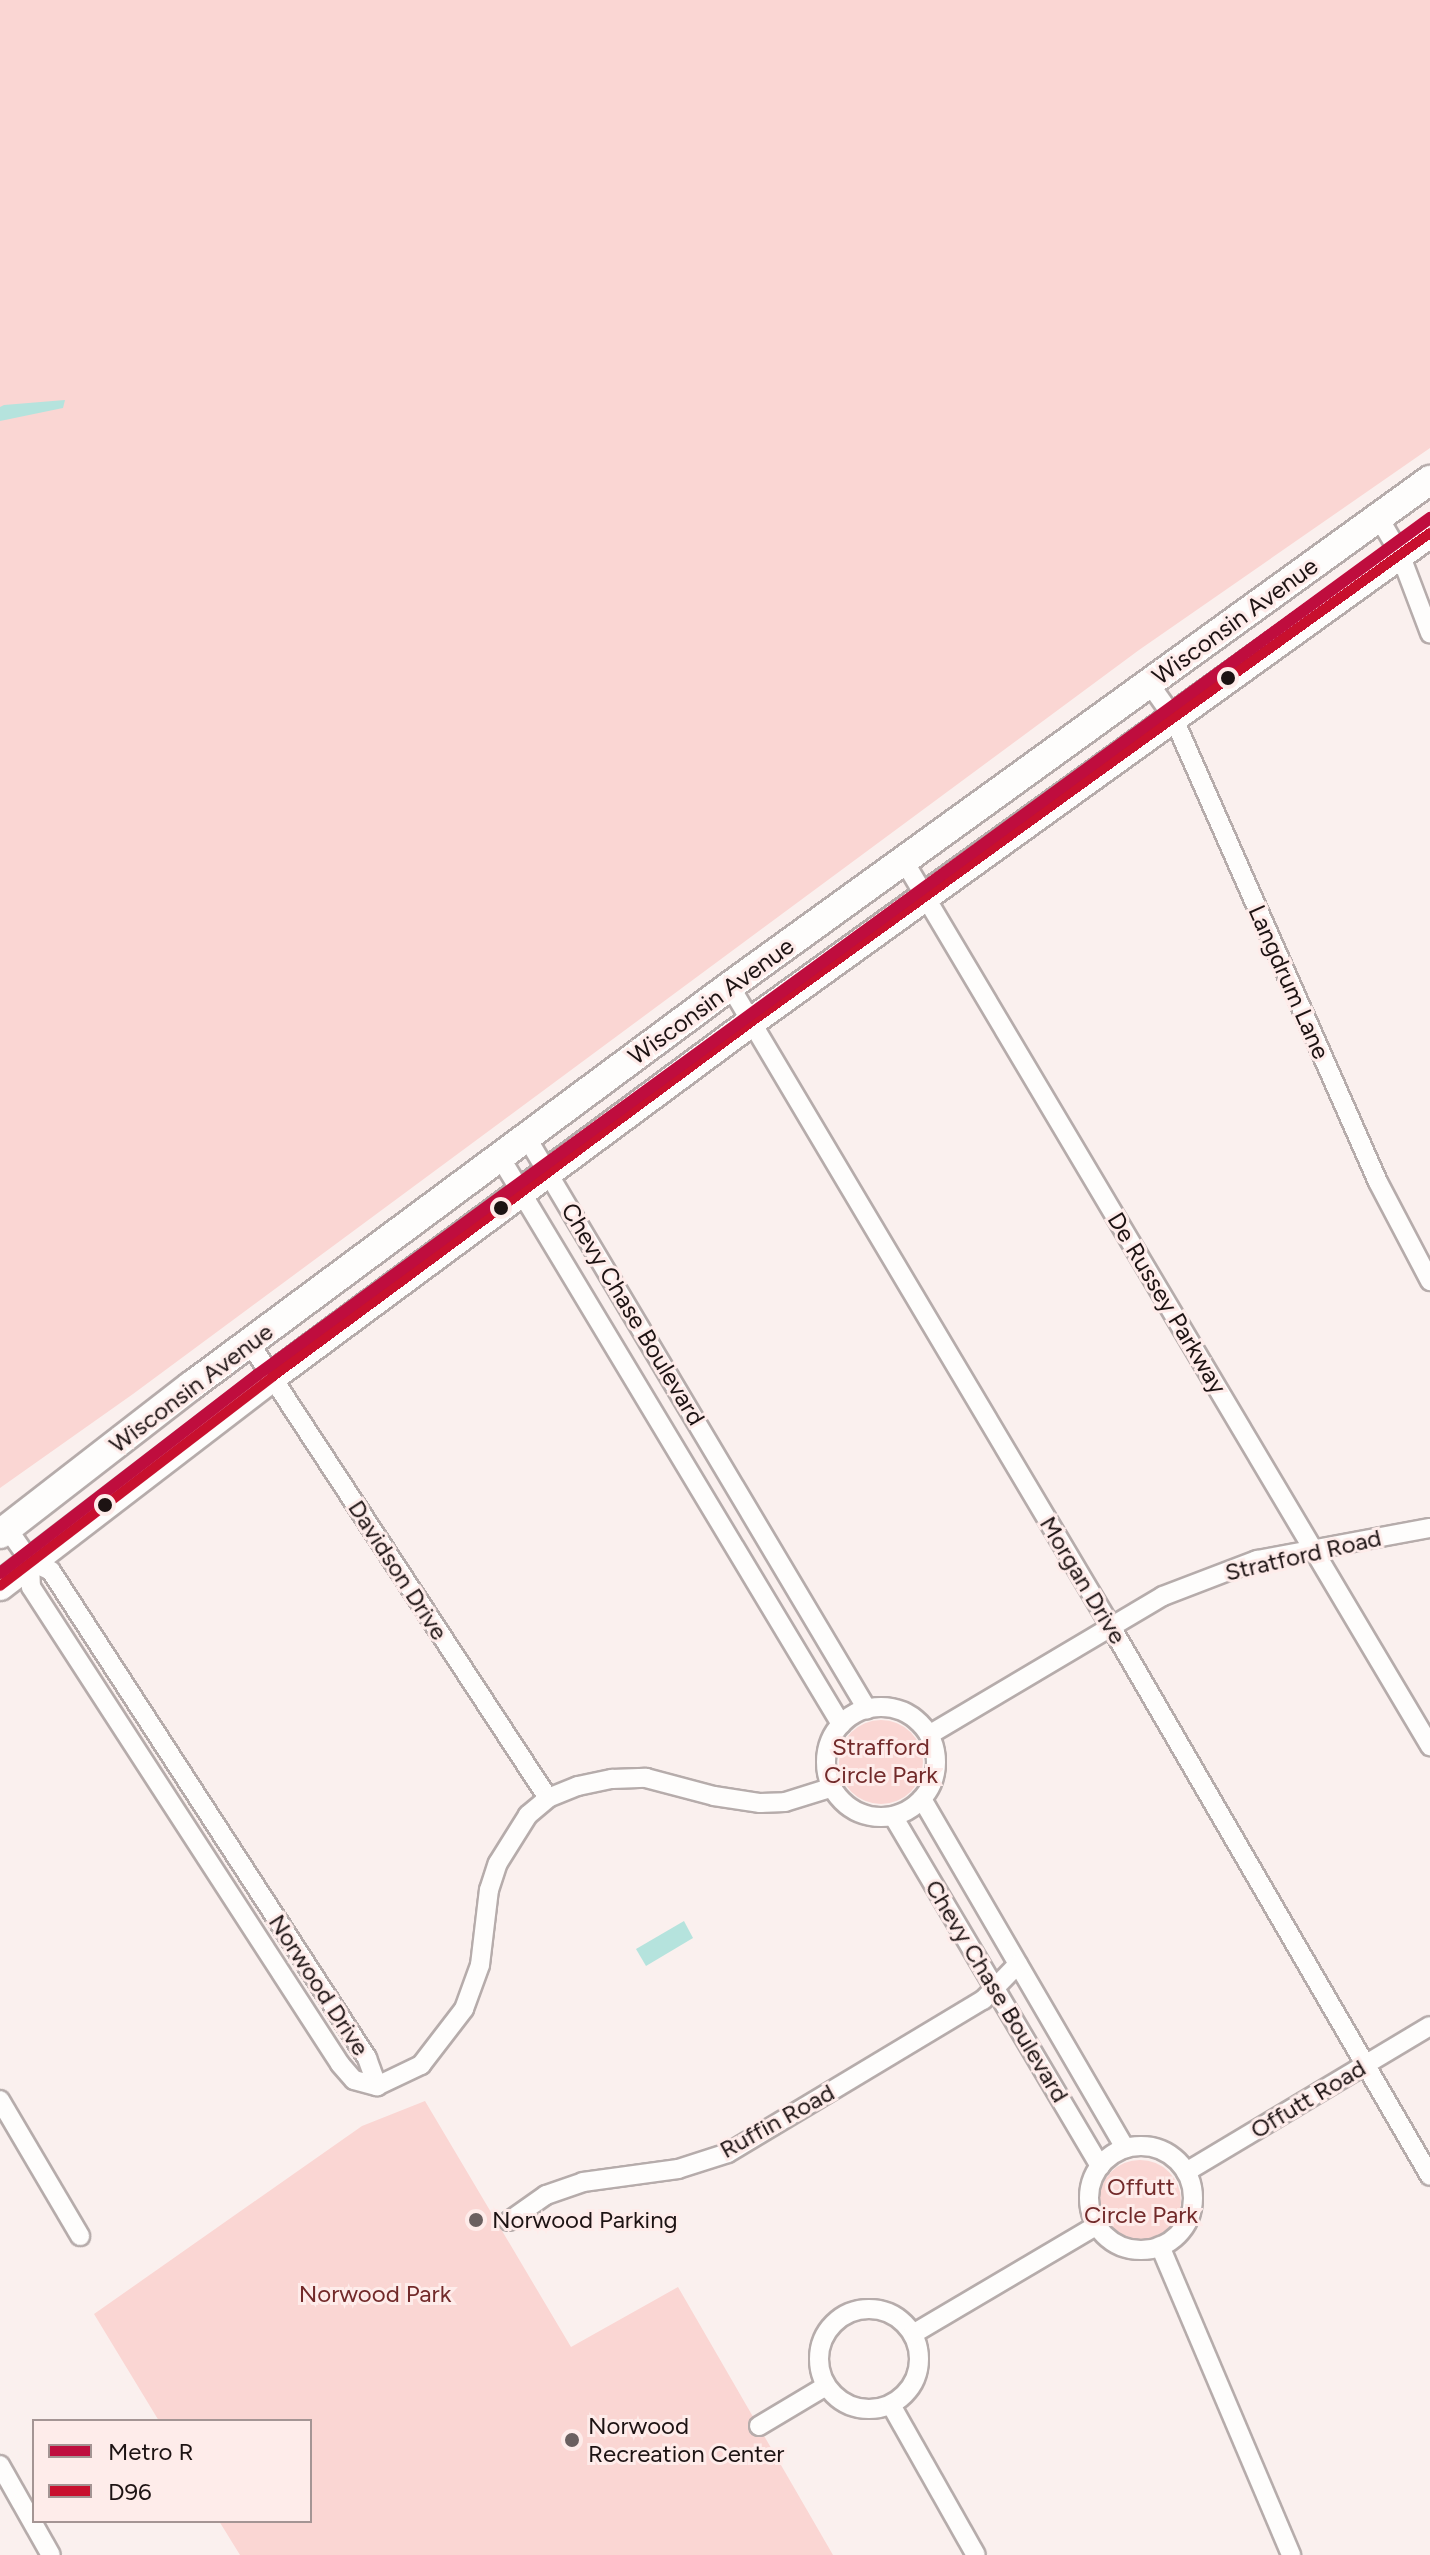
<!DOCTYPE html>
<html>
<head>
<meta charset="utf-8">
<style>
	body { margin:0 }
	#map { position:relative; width:1430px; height:2555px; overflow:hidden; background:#faf0ee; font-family:Figtree,sans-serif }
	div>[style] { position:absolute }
	.green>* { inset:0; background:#fad6d3 }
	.round { border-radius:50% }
	.water>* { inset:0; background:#b5e3dd }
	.roads { filter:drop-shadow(2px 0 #b6acab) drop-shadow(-2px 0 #b6acab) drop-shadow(0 2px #b6acab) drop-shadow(0 -2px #b6acab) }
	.minor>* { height:18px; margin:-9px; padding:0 9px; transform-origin:9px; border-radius:9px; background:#fefdfc }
	.minor>.ring { margin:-9px; padding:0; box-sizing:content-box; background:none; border:18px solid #fefdfc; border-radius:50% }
	.primary>* { height:28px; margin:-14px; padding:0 14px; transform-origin:14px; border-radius:14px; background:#fefdfc }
	.bus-1>* { height:10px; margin:-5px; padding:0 5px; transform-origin:5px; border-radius:5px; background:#c8102e }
	.metro-1>* { height:12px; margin:-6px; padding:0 6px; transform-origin:6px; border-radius:6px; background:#bf0d3e }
	.dots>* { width:22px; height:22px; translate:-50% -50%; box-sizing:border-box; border:4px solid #feecea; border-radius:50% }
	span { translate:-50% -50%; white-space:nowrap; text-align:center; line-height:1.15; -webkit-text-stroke:6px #feecea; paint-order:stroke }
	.street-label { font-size:24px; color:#1d1313 }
	.park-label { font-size:24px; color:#722a2a }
	.poi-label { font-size:24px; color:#1d1313 }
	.left { translate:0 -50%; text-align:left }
	.legend { position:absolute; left:32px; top:2419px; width:280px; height:104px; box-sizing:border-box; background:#feecea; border:2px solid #a49594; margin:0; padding:10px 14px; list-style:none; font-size:24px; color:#1d1313 }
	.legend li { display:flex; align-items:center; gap:16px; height:40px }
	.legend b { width:40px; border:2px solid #a49594 }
</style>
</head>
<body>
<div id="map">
	<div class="green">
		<div style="clip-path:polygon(0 0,1430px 0,1430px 448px,1139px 650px,133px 1394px,0 1488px)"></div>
		<div class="round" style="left:839px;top:1720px;width:84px;height:84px"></div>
		<div style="clip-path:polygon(425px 2101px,571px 2347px,678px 2287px,833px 2555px,240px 2555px,219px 2521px,310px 2521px,310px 2421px,159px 2421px,94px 2314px,362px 2126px)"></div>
		<div class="round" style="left:1099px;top:2160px;width:82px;height:82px"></div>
	</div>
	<div class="water">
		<div style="clip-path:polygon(65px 400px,63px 408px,0 421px,0 407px,4px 405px)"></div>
		<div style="clip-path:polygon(684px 1921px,693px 1938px,646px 1966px,636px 1949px)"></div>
	</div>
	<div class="roads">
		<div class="minor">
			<div style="left:1379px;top:518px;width:42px;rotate:59.7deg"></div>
			<div style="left:1400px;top:554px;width:85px;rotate:69.2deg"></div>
			<div style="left:1149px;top:683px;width:42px;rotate:54.8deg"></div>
			<div style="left:1173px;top:717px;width:508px;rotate:66.21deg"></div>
			<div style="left:1378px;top:1182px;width:112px;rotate:62.3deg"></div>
			<div style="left:904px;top:861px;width:1030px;rotate:59.27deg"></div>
			<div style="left:730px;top:986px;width:743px;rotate:59.26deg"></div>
			<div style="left:1110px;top:1625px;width:637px;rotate:59.85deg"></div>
			<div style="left:527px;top:1138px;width:665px;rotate:59.23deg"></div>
			<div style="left:500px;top:1157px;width:662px;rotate:58.98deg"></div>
			<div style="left:249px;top:1342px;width:545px;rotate:56.75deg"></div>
			<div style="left:7px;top:1528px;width:40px;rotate:55.1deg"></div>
			<div style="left:30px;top:1561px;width:23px;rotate:25deg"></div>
			<div style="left:51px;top:1571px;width:581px;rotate:57.02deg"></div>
			<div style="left:367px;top:2058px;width:30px;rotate:70deg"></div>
			<div style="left:30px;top:1561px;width:26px;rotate:88deg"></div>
			<div style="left:31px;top:1587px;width:568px;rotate:57.06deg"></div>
			<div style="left:340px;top:2064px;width:21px;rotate:49deg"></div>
			<div style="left:354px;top:2080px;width:24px;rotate:15deg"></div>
			<div class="ring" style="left:826px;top:1707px;width:92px;height:92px"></div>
			<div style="left:929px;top:1735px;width:272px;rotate:-30.7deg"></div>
			<div style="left:1163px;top:1596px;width:101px;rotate:-21deg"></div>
			<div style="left:1257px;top:1560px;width:176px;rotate:-10.5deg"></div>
			<div style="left:922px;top:1799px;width:404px;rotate:59.8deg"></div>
			<div style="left:893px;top:1816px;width:407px;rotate:59.4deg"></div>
			<div style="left:377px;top:2086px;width:49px;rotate:-25.5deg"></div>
			<div style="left:421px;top:2065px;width:71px;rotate:-52.5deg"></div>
			<div style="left:464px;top:2009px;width:47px;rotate:-70deg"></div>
			<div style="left:480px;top:1965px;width:76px;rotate:-83.2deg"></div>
			<div style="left:489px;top:1890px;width:28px;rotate:-72deg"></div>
			<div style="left:498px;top:1863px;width:57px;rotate:-58deg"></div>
			<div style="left:528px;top:1815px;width:26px;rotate:-40deg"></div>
			<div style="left:548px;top:1798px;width:32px;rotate:-22deg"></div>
			<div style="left:578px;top:1786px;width:35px;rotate:-12deg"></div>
			<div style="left:612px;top:1779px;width:34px;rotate:-2deg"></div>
			<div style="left:646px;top:1778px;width:70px;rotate:14.8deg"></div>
			<div style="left:714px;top:1796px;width:47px;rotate:8.7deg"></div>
			<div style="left:760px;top:1803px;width:25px;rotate:-2deg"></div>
			<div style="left:785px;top:1802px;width:50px;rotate:-17.4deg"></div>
			<div style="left:0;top:2100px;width:158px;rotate:59.5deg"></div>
			<div class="ring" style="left:1089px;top:2146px;width:86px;height:86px"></div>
			<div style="left:1186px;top:2172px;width:284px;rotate:-30.9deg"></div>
			<div style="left:509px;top:2221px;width:45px;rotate:-35.1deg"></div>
			<div style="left:546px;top:2195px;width:39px;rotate:-19deg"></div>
			<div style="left:583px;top:2182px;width:96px;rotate:-7.8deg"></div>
			<div style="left:678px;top:2169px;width:52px;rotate:-17.7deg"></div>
			<div style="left:728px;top:2153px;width:297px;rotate:-31deg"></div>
			<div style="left:983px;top:2000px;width:50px;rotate:-45.8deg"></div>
			<div style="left:1160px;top:2246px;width:336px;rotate:67deg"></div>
			<div class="ring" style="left:819px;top:2309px;width:82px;height:82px"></div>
			<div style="left:913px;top:2334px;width:214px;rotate:-30.6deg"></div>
			<div style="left:891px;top:2405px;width:172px;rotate:60.5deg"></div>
			<div style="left:759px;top:2426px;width:78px;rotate:-30.8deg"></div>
			<div style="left:0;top:2465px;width:103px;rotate:60.5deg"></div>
		</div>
		<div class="primary">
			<div style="left:0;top:1534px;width:242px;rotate:-37.8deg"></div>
			<div style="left:191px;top:1386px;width:671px;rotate:-36.58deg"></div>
			<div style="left:730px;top:986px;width:864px;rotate:-35.86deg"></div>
			<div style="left:0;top:1586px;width:343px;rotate:-37.5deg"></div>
			<div style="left:272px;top:1377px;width:596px;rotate:-36.54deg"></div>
			<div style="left:751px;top:1022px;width:837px;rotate:-35.76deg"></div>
		</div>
	</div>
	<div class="bus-1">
		<div style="left:0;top:1586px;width:343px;rotate:-37.5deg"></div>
		<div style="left:272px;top:1377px;width:596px;rotate:-36.54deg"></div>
		<div style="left:751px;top:1022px;width:837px;rotate:-35.76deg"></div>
	</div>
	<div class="metro-1">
		<div style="left:0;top:1573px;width:324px;rotate:-37.6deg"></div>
		<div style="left:257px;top:1375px;width:1453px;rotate:-36.15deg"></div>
	</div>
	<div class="dots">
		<div style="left:1228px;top:678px;background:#1d1313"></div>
		<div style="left:501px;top:1208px;background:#1d1313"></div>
		<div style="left:105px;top:1505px;background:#1d1313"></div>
		<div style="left:476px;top:2220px;background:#6a6060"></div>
		<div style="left:572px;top:2440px;background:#6a6060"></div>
	</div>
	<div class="street-label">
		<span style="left:1235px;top:621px;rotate:-36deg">Wisconsin Avenue</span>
		<span style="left:1289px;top:982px;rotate:66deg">Langdrum Lane</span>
		<span style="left:711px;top:1001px;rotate:-36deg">Wisconsin Avenue</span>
		<span style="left:1167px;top:1303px;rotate:59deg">De Russey Parkway</span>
		<span style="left:633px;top:1314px;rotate:59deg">Chevy Chase Boulevard</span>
		<span style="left:191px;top:1388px;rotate:-37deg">Wisconsin Avenue</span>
		<span style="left:1303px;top:1555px;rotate:-13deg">Stratford Road</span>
		<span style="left:398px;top:1570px;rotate:57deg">Davidson Drive</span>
		<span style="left:1083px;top:1580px;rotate:59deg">Morgan Drive</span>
		<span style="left:319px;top:1985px;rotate:57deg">Norwood Drive</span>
		<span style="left:997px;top:1991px;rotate:59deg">Chevy Chase Boulevard</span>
		<span style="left:1308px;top:2099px;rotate:-31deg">Offutt Road</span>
		<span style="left:777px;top:2121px;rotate:-29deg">Ruffin Road</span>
	</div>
	<div class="park-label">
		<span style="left:881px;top:1761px">Strafford<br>Circle Park</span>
		<span style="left:1141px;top:2201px">Offutt<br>Circle Park</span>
		<span style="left:375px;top:2294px">Norwood Park</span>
	</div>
	<div class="poi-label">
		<span class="left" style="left:492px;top:2220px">Norwood Parking</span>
		<span class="left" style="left:588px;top:2440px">Norwood<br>Recreation Center</span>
	</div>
	<ul class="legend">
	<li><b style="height:10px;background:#bf0d3e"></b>Metro R</li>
	<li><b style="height:10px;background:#c8102e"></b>D96</li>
	</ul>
</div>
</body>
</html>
